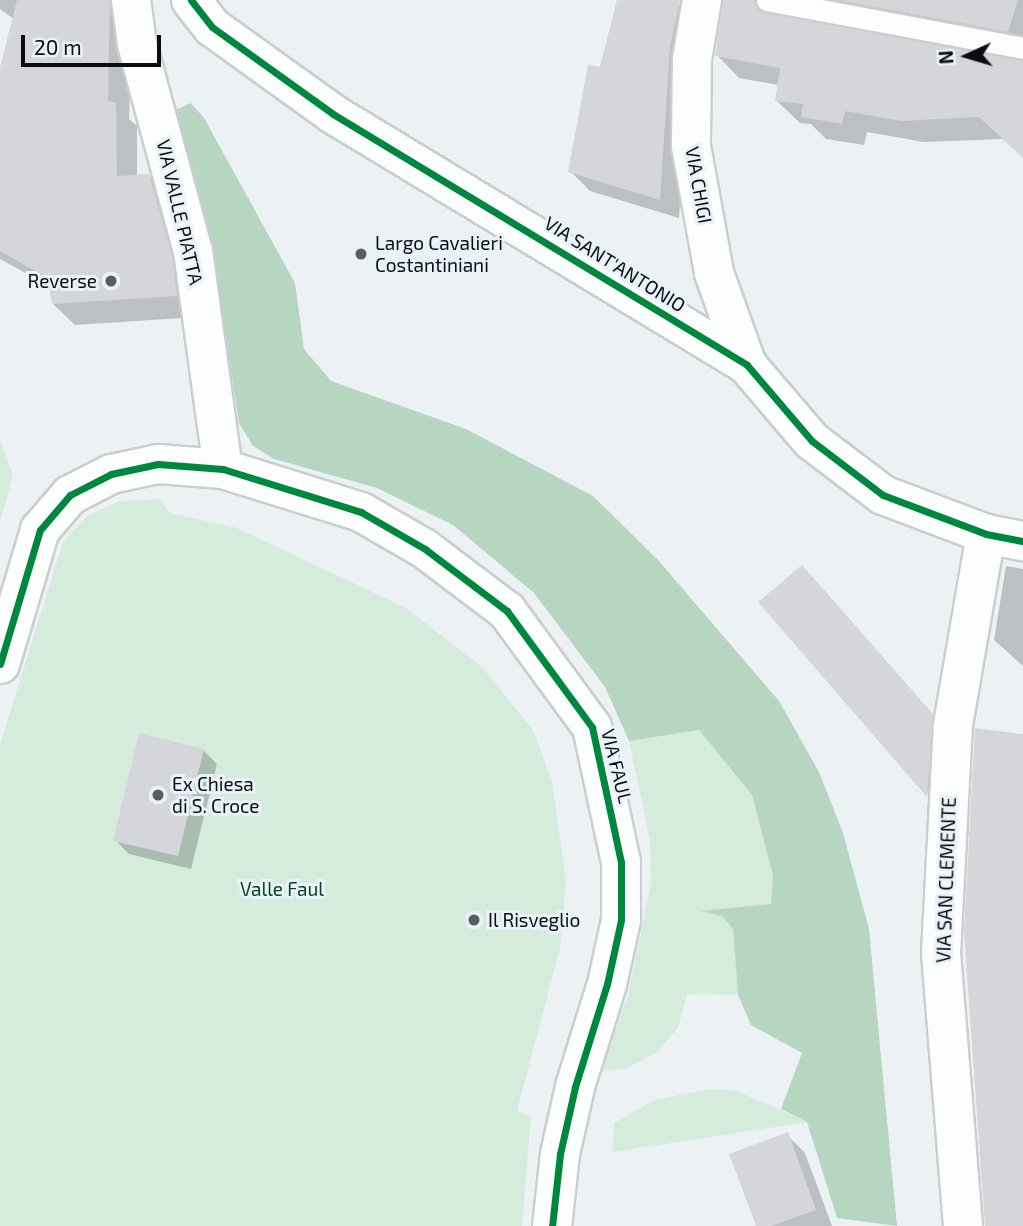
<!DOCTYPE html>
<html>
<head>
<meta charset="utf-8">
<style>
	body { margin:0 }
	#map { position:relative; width:1023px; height:1226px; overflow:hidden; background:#ecf1f4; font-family:"Exo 2",sans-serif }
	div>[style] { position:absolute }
	.green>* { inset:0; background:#d5ecdd }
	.forest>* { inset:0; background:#b6d6c1 }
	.shadow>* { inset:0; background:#0003 }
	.building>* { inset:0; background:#d4d6d9 }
	.roads { filter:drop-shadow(2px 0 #caced0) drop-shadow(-2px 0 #caced0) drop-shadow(0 2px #caced0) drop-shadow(0 -2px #caced0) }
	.lane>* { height:21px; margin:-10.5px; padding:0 10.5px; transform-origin:10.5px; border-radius:10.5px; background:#fcfdfd }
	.street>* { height:38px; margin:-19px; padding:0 19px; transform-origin:19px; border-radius:19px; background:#fcfdfd }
	.cycleway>* { height:7px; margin:-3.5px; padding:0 3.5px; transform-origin:3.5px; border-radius:3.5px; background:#00873e }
	.dots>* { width:19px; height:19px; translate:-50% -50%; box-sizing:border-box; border:4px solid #e9f2f8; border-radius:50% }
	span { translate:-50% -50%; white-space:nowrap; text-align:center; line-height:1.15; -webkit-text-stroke:6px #e9f2f8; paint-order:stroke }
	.street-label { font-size:19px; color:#0b0d10 }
	.poi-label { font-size:19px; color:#0b0d10 }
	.left { translate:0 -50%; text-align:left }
	.right { translate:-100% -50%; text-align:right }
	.park-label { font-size:19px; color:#044621 }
	.north { position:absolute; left:932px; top:21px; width:70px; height:70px; -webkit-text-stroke:5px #e9f2f8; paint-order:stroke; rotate:266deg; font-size:19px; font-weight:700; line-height:28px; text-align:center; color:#0b0d10 }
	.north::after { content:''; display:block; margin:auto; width:24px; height:32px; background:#0b0d10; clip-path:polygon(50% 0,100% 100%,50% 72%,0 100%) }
	.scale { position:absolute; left:21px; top:35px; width:140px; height:32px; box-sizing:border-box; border:4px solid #0b0d10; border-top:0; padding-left:9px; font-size:21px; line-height:24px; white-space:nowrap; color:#0b0d10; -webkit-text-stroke:5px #e9f2f8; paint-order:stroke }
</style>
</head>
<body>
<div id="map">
	<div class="green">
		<div style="clip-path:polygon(0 439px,13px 475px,0 523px)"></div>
		<div style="clip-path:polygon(159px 499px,170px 513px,237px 528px,406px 608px,481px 666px,533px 730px,552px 781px,566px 881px,560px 948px,517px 1111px,531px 1116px,522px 1226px,0 1226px,0 745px,63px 542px,87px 516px,120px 501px)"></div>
		<div style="clip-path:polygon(699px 730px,752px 795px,773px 876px,772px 905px,704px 911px,722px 916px,733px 929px,738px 995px,687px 994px,678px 1028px,657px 1052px,627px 1068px,601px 1071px,628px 995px,651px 883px,650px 840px,629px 741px)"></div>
		<div style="clip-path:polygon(710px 1089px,737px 1091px,807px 1122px,613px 1152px,614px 1123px,654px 1100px)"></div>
	</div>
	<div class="forest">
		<div style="clip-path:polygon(191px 103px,204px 118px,295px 283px,304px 349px,331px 381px,466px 429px,593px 496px,658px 560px,779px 701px,819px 772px,843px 833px,869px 929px,897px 1226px,837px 1218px,807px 1122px,781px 1109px,802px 1053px,751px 1025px,738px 995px,733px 929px,722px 916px,701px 911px,771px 904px,773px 876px,752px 795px,699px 730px,629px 741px,605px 687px,534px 593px,453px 525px,377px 488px,274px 459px,253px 446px,239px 423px,214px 260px,173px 111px)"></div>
	</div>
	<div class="shadow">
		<div style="clip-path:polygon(0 0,132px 0,129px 119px,137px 126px,137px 177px,149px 176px,170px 197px,198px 317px,75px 325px,53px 304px,51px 287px,0 259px,0 75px,14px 19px,0 9px)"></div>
		<div style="clip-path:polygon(619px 0,675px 0,698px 22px,689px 68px,679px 218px,590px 191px,570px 171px)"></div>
		<div style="clip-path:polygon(724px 0,1023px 0,1023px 52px,793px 9px,778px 17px,1023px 62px,1023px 157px,1003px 139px,924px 142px,867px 132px,864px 145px,826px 139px,811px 124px,800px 123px,777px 101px,779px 85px,739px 78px,717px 55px)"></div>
		<div style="clip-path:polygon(1006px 566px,1023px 569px,1023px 666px,994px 640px)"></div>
		<div style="clip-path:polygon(821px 587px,951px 736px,946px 814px,760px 602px)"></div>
		<div style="clip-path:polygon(203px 750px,217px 764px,191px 869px,129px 854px,115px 840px)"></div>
		<div style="clip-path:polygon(787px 1135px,805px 1153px,832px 1226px,757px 1226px)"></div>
	</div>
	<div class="building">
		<div style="clip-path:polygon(17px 0,110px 0,108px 100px,116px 103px,117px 176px,149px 174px,172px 255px,177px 296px,52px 304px,48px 278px,0 251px,0 68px)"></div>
		<div style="clip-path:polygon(617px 0,680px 0,670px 47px,660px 200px,568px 172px,588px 65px,600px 67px)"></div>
		<div style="clip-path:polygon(723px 0,754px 0,765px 13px,1023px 61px,1023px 158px,979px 117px,901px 121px,845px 111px,842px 124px,801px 117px,803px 104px,775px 101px,780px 68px,715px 56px)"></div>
		<div style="clip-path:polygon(838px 0,1018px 0,1008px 32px)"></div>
		<div style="clip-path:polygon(802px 565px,933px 714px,927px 797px,758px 602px)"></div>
		<div style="clip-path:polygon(975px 728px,1023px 734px,1023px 1226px,985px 1226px,964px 933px)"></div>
		<div style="clip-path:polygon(139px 733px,204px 749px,178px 856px,113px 841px)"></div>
		<div style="clip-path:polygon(788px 1132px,816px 1210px,771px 1226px,756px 1226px,729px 1154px)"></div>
	</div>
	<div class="roads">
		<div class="lane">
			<div style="left:767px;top:0;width:260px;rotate:10.6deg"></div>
		</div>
		<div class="street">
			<div style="left:131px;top:0;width:44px;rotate:82.2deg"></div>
			<div style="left:137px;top:44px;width:214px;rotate:74.9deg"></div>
			<div style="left:193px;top:251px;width:220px;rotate:82.2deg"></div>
			<div style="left:191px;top:0;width:34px;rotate:52deg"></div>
			<div style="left:212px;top:27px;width:149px;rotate:35.7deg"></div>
			<div style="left:333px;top:114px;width:484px;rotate:31.2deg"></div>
			<div style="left:747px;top:365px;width:100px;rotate:49.5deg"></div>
			<div style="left:812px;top:441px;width:89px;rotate:37.3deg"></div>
			<div style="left:883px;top:495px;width:110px;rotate:20.7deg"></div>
			<div style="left:986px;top:534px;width:38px;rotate:11deg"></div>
			<div style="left:702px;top:0;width:60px;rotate:99.6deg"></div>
			<div style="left:692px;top:59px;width:87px;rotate:90.7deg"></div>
			<div style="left:691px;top:146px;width:129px;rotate:79.7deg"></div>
			<div style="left:714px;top:273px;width:98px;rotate:70.3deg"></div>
			<div style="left:0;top:664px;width:140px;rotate:-73.4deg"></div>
			<div style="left:40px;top:530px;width:46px;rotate:-49.4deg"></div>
			<div style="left:70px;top:495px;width:46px;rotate:-27.1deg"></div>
			<div style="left:111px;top:474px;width:48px;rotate:-12deg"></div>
			<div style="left:158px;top:464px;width:65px;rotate:4.4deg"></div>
			<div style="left:223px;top:469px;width:145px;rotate:17.3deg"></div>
			<div style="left:361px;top:512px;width:74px;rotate:30deg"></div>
			<div style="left:425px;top:549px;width:103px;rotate:37.1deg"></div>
			<div style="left:507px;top:611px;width:144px;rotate:53.8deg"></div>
			<div style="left:592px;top:727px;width:138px;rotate:77.9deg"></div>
			<div style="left:621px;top:862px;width:58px;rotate:90deg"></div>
			<div style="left:621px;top:920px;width:66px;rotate:102.3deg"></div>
			<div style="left:607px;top:984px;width:108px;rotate:107.3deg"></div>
			<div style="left:575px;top:1087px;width:69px;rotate:102.6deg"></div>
			<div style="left:560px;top:1154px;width:72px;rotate:96.3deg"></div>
			<div style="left:963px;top:1226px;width:274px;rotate:-94.6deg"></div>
			<div style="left:941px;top:953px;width:228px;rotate:-87deg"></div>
			<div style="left:953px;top:725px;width:194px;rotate:-80.2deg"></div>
		</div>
	</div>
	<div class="cycleway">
		<div style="left:191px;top:0;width:34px;rotate:52deg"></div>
		<div style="left:212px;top:27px;width:149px;rotate:35.7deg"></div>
		<div style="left:333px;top:114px;width:484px;rotate:31.2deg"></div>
		<div style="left:747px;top:365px;width:100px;rotate:49.5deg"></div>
		<div style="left:812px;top:441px;width:89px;rotate:37.3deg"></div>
		<div style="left:883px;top:495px;width:110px;rotate:20.7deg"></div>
		<div style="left:986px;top:534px;width:38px;rotate:11deg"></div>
		<div style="left:0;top:664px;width:140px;rotate:-73.4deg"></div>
		<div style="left:40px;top:530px;width:46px;rotate:-49.4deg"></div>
		<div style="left:70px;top:495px;width:46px;rotate:-27.1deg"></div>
		<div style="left:111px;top:474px;width:48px;rotate:-12deg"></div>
		<div style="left:158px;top:464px;width:65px;rotate:4.4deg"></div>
		<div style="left:223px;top:469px;width:145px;rotate:17.3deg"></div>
		<div style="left:361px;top:512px;width:74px;rotate:30deg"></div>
		<div style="left:425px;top:549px;width:103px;rotate:37.1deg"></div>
		<div style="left:507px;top:611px;width:144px;rotate:53.8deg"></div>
		<div style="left:592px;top:727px;width:138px;rotate:77.9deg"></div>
		<div style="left:621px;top:862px;width:58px;rotate:90deg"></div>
		<div style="left:621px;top:920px;width:66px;rotate:102.3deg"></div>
		<div style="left:607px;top:984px;width:108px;rotate:107.3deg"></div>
		<div style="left:575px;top:1087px;width:69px;rotate:102.6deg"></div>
		<div style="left:560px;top:1154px;width:72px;rotate:96.3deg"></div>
	</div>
	<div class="dots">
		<div style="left:361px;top:254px;background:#5a5d60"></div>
		<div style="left:111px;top:281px;background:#5a5d60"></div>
		<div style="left:158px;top:795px;background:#5a5d60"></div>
		<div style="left:474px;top:920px;background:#5a5d60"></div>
	</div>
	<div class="street-label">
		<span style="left:699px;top:185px;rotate:80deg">VIA CHIGI</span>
		<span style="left:180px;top:212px;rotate:77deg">VIA VALLE PIATTA</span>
		<span style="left:615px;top:264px;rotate:32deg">VIA SANT'ANTONIO</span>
		<span style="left:617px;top:766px;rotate:76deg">VIA FAUL</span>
		<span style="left:946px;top:880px;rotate:-88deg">VIA SAN CLEMENTE</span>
	</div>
	<div class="poi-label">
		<span class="left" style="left:375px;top:254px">Largo Cavalieri<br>Costantiniani</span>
		<span class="right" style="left:97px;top:281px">Reverse</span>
		<span class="left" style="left:172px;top:795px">Ex Chiesa<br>di S. Croce</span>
		<span class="left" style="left:488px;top:920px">Il Risveglio</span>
	</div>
	<div class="park-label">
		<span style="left:282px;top:889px">Valle Faul</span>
	</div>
	<div class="north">N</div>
	<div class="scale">20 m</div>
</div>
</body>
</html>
